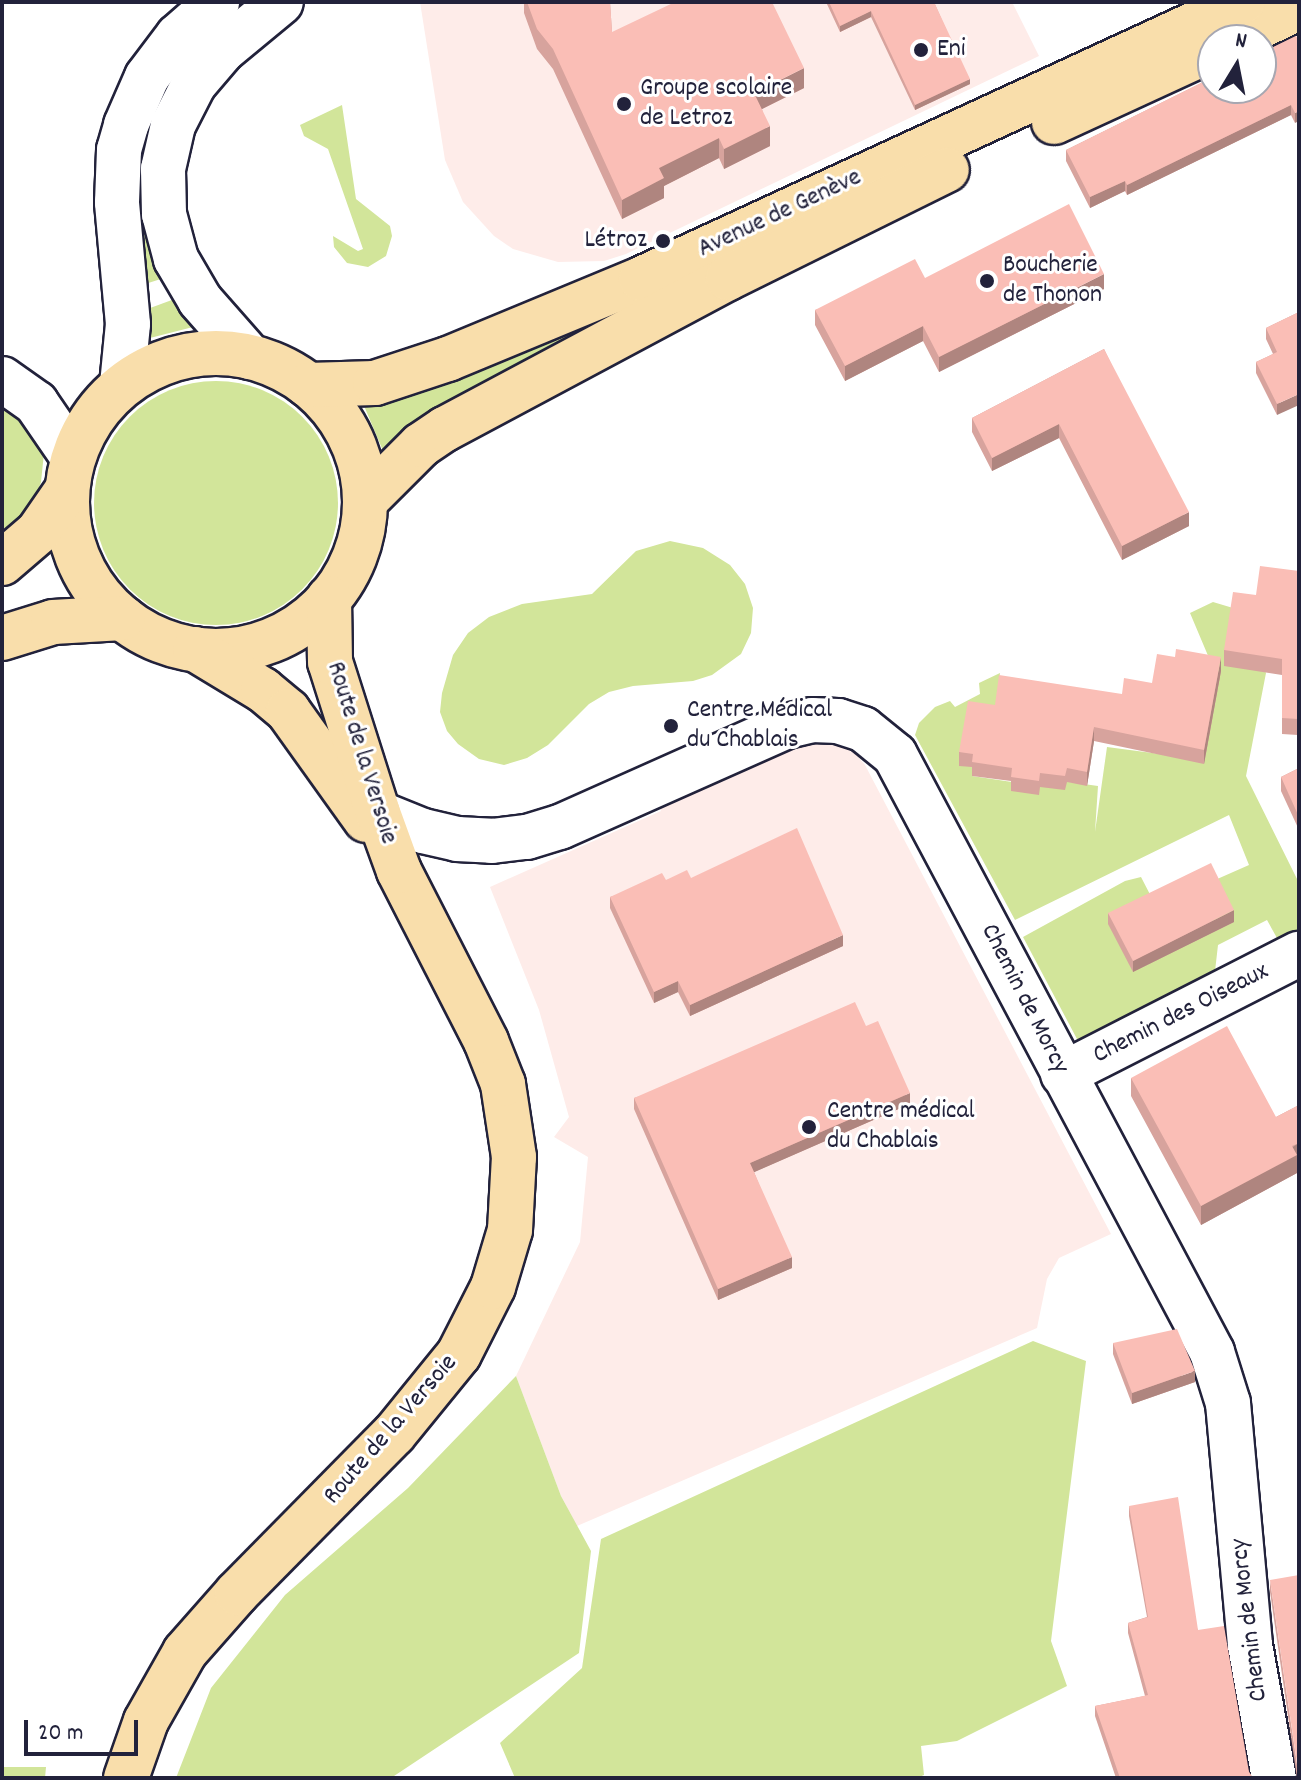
<!DOCTYPE html>
<html>
<head>
<meta charset="utf-8">
<style>
	body { margin:0 }
	#map { position:relative; width:1301px; height:1780px; overflow:hidden; background:#fff; font-family:Dekko,sans-serif }
	div>[style] { position:absolute }
	.built>* { inset:0; background:#feece9 }
	.green>* { inset:0; background:#d2e59a }
	.round { border-radius:50% }
	.roads { filter:drop-shadow(2px 0 #22223b) drop-shadow(-2px 0 #22223b) drop-shadow(0 2px #22223b) drop-shadow(0 -2px #22223b) }
	.minor>* { height:44px; margin:-22px; padding:0 22px; transform-origin:22px; border-radius:22px; background:#fff }
	.major>* { height:44px; margin:-22px; padding:0 22px; transform-origin:22px; border-radius:22px; background:#f9deab }
	.major>.ring { margin:-22px; padding:0; box-sizing:content-box; background:none; border:44px solid #f9deab; border-radius:50% }
	.wall>* { inset:0; background:#d7a39d }
	.shaded-wall>* { inset:0; background:#af857f }
	.building>* { inset:0; background:#fabeb6 }
	.dots>* { width:22px; height:22px; translate:-50% -50%; box-sizing:border-box; border:4px solid #fff; border-radius:50% }
	span { translate:-50% -50%; white-space:nowrap; text-align:center; line-height:1.15; -webkit-text-stroke:6px #fff; paint-order:stroke }
	.poi-label { font-size:26px; color:#22223b }
	.left { translate:0 -50%; text-align:left }
	.right { translate:-100% -50%; text-align:right }
	.street-label { font-size:26px; color:#22223b }
	.frame { position:absolute; inset:0; border:4px solid #22223b; pointer-events:none }
	.north { position:absolute; left:1197px; top:24px; width:80px; height:80px; box-sizing:border-box; background:#fff; border:2px solid #a7a7b1; border-radius:50%; rotate:10deg; font-size:22px; font-weight:700; line-height:32px; text-align:center; color:#22223b }
	.north::after { content:''; display:block; margin:auto; width:28px; height:36px; background:#22223b; clip-path:polygon(50% 0,100% 100%,50% 72%,0 100%) }
	.scale { position:absolute; left:24px; top:1720px; width:114px; height:36px; box-sizing:border-box; border:4px solid #22223b; border-top:0; padding-left:10px; font-size:24px; line-height:28px; white-space:nowrap; color:#22223b; -webkit-text-stroke:6px #fff; paint-order:stroke }
</style>
</head>
<body>
<div id="map">
	<div class="built">
		<div style="clip-path:polygon(420px 2px,1012px 2px,1039px 56px,626px 254px,604px 261px,558px 262px,513px 249px,494px 236px,463px 202px,445px 160px)"></div>
		<div style="clip-path:polygon(826px 738px,849px 746px,865px 765px,1111px 1234px,1059px 1258px,1047px 1279px,1037px 1328px,577px 1526px,561px 1496px,516px 1376px,580px 1242px,588px 1157px,554px 1137px,569px 1117px,539px 1010px,490px 887px,661px 811px,658px 803px,802px 742px)"></div>
	</div>
	<div class="green">
		<div style="clip-path:polygon(197px 57px,167px 277px,139px 286px,134px 177px,160px 85px)"></div>
		<div style="clip-path:polygon(342px 105px,356px 199px,390px 226px,392px 236px,386px 256px,368px 267px,347px 263px,334px 247px,333px 236px,358px 251px,363px 249px,328px 149px,304px 136px,300px 125px)"></div>
		<div style="clip-path:polygon(180px 297px,201px 325px,142px 340px,142px 311px)"></div>
		<div style="clip-path:polygon(612px 307px,619px 320px,386px 458px,362px 401px)"></div>
		<div class="round" style="left:94px;top:381px;width:244px;height:244px"></div>
		<div style="clip-path:polygon(2px 394px,38px 429px,44px 453px,41px 482px,32px 509px,2px 539px)"></div>
		<div style="clip-path:polygon(670px 541px,703px 548px,730px 565px,745px 584px,753px 608px,751px 633px,741px 654px,712px 675px,693px 681px,633px 686px,609px 692px,589px 704px,548px 745px,527px 758px,504px 765px,479px 759px,458px 744px,447px 731px,440px 712px,442px 693px,453px 655px,468px 633px,489px 617px,522px 604px,592px 594px,636px 551px)"></div>
		<div style="clip-path:polygon(1213px 602px,1233px 608px,1266px 673px,1246px 776px,1299px 883px,1299px 936px,1282px 947px,1267px 920px,1218px 945px,1214px 980px,1096px 1043px,1077px 1039px,1023px 937px,1125px 881px,1141px 877px,1156px 906px,1249px 865px,1229px 815px,1015px 920px,915px 735px,919px 723px,935px 707px,950px 701px,955px 707px,980px 694px,979px 683px,1000px 673px,995px 719px,972px 776px,1012px 782px,1041px 778px,1098px 786px,1095px 832px,1107px 747px,1160px 754px,1209px 658px,1190px 613px)"></div>
		<div style="clip-path:polygon(1033px 1341px,1086px 1361px,1051px 1641px,1067px 1686px,957px 1741px,921px 1746px,924px 1775px,917px 1778px,515px 1778px,500px 1743px,582px 1668px,601px 1539px)"></div>
		<div style="clip-path:polygon(516px 1376px,561px 1496px,591px 1551px,579px 1653px,391px 1778px,176px 1778px,211px 1688px,285px 1595px,408px 1488px)"></div>
		<div style="clip-path:polygon(2px 1767px,46px 1767px,45px 1778px,2px 1778px)"></div>
	</div>
	<div class="roads">
		<div class="minor">
			<div style="left:250px;top:357px;width:76px;rotate:-131.3deg"></div>
			<div style="left:200px;top:300px;width:48px;rotate:-120.3deg"></div>
			<div style="left:176px;top:259px;width:47px;rotate:-104.9deg"></div>
			<div style="left:164px;top:214px;width:45px;rotate:-91.3deg"></div>
			<div style="left:163px;top:169px;width:45px;rotate:-77.2deg"></div>
			<div style="left:173px;top:125px;width:46px;rotate:-62.9deg"></div>
			<div style="left:194px;top:84px;width:45px;rotate:-49.5deg"></div>
			<div style="left:223px;top:50px;width:75px;rotate:-39.6deg"></div>
			<div style="left:2px;top:379px;width:42px;rotate:35.2deg"></div>
			<div style="left:36px;top:403px;width:65px;rotate:55.6deg"></div>
			<div style="left:122px;top:385px;width:61px;rotate:-84.4deg"></div>
			<div style="left:128px;top:324px;width:122px;rotate:-95.2deg"></div>
			<div style="left:117px;top:202px;width:52px;rotate:-87.8deg"></div>
			<div style="left:119px;top:150px;width:26px;rotate:-74deg"></div>
			<div style="left:126px;top:125px;width:52px;rotate:-66.4deg"></div>
			<div style="left:147px;top:77px;width:51px;rotate:-52.9deg"></div>
			<div style="left:178px;top:36px;width:52px;rotate:-41.1deg"></div>
			<div style="left:378px;top:813px;width:48px;rotate:21.8deg"></div>
			<div style="left:423px;top:831px;width:35px;rotate:13deg"></div>
			<div style="left:457px;top:839px;width:35px;rotate:3deg"></div>
			<div style="left:492px;top:841px;width:35px;rotate:-7deg"></div>
			<div style="left:527px;top:837px;width:34px;rotate:-17deg"></div>
			<div style="left:560px;top:827px;width:248px;rotate:-24deg"></div>
			<div style="left:787px;top:726px;width:26px;rotate:-13deg"></div>
			<div style="left:812px;top:720px;width:26px;rotate:2deg"></div>
			<div style="left:838px;top:721px;width:26px;rotate:18deg"></div>
			<div style="left:863px;top:729px;width:41px;rotate:39.1deg"></div>
			<div style="left:895px;top:755px;width:676px;rotate:62.03deg"></div>
			<div style="left:1212px;top:1352px;width:53px;rotate:72.6deg"></div>
			<div style="left:1228px;top:1403px;width:243px;rotate:84.8deg"></div>
			<div style="left:1250px;top:1645px;width:135px;rotate:79.8deg"></div>
			<div style="left:1063px;top:1074px;width:265px;rotate:-27deg"></div>
		</div>
		<div class="major">
			<div style="left:1231px;top:40px;width:75px;rotate:-25.2deg"></div>
			<div style="left:1054px;top:122px;width:167px;rotate:-24.7deg"></div>
			<div class="ring" style="left:67px;top:353px;width:254px;height:254px"></div>
			<div style="left:308px;top:385px;width:67px;rotate:-1.7deg"></div>
			<div style="left:375px;top:383px;width:77px;rotate:-18.2deg"></div>
			<div style="left:448px;top:359px;width:209px;rotate:-22.5deg"></div>
			<div style="left:641px;top:279px;width:662px;rotate:-24.74deg"></div>
			<div style="left:365px;top:501px;width:79px;rotate:-45deg"></div>
			<div style="left:421px;top:445px;width:29px;rotate:-34deg"></div>
			<div style="left:445px;top:429px;width:321px;rotate:-28.1deg"></div>
			<div style="left:728px;top:278px;width:244px;rotate:-26.3deg"></div>
			<div style="left:2px;top:563px;width:48px;rotate:-40.7deg"></div>
			<div style="left:38px;top:532px;width:51px;rotate:-55.4deg"></div>
			<div style="left:2px;top:638px;width:53px;rotate:-17.4deg"></div>
			<div style="left:53px;top:622px;width:70px;rotate:-3.3deg"></div>
			<div style="left:195px;top:649px;width:79px;rotate:31.1deg"></div>
			<div style="left:263px;top:690px;width:33px;rotate:40deg"></div>
			<div style="left:288px;top:711px;width:134px;rotate:54.4deg"></div>
			<div style="left:126px;top:1778px;width:60px;rotate:-70.7deg"></div>
			<div style="left:146px;top:1721px;width:79px;rotate:-60.5deg"></div>
			<div style="left:185px;top:1652px;width:79px;rotate:-48.6deg"></div>
			<div style="left:237px;top:1593px;width:223px;rotate:-45.4deg"></div>
			<div style="left:394px;top:1434px;width:103px;rotate:-50.9deg"></div>
			<div style="left:459px;top:1354px;width:75px;rotate:-63.1deg"></div>
			<div style="left:493px;top:1287px;width:59px;rotate:-73.4deg"></div>
			<div style="left:510px;top:1230px;width:73px;rotate:-86.9deg"></div>
			<div style="left:514px;top:1157px;width:74px;rotate:-98.6deg"></div>
			<div style="left:503px;top:1084px;width:46px;rotate:-111.6deg"></div>
			<div style="left:486px;top:1041px;width:191px;rotate:-117.1deg"></div>
			<div style="left:399px;top:871px;width:62px;rotate:-109.9deg"></div>
			<div style="left:378px;top:813px;width:158px;rotate:-107.6deg"></div>
			<div style="left:330px;top:662px;width:64px;rotate:-90.9deg"></div>
		</div>
	</div>
	<div class="wall">
		<div style="clip-path:polygon(524px 2px,610px 2px,612px 32px,804px 88px,762px 109px,770px 146px,724px 169px,719px 158px,664px 186px,664px 198px,622px 219px,553px 69px,537px 49px,524px 13px)"></div>
		<div style="clip-path:polygon(826px 2px,934px 2px,970px 84px,915px 110px,871px 17px,840px 32px)"></div>
		<div style="clip-path:polygon(1296px 36px,1295px 123px,1291px 115px,1127px 195px,1125px 191px,1090px 208px,1066px 161px,1066px 150px)"></div>
		<div style="clip-path:polygon(925px 278px,1104px 289px,939px 372px,923px 341px,845px 381px,815px 325px,815px 310px)"></div>
		<div style="clip-path:polygon(1299px 312px,1277px 415px,1256px 373px,1256px 362px,1273px 354px,1266px 339px,1266px 328px)"></div>
		<div style="clip-path:polygon(1104px 349px,1189px 526px,1122px 560px,1059px 438px,992px 471px,972px 432px,972px 418px)"></div>
		<div style="clip-path:polygon(1299px 571px,1298px 735px,1282px 734px,1282px 675px,1224px 666px,1224px 650px,1256px 595px)"></div>
		<div style="clip-path:polygon(1221px 671px,1204px 764px,1094px 741px,1087px 786px,1067px 782px,1065px 790px,1040px 787px,1039px 795px,1011px 791px,1011px 781px,972px 776px,972px 767px,959px 766px,959px 752px,995px 705px,1122px 694px,1152px 683px)"></div>
		<div style="clip-path:polygon(1299px 768px,1299px 830px,1281px 791px,1281px 777px)"></div>
		<div style="clip-path:polygon(691px 878px,843px 946px,690px 1016px,678px 992px,654px 1003px,610px 908px,610px 897px,666px 880px)"></div>
		<div style="clip-path:polygon(1108px 913px,1234px 922px,1133px 972px,1108px 924px)"></div>
		<div style="clip-path:polygon(866px 1026px,910px 1104px,754px 1172px,792px 1268px,718px 1300px,634px 1109px,634px 1098px)"></div>
		<div style="clip-path:polygon(1131px 1078px,1276px 1117px,1299px 1105px,1299px 1161px,1297px 1162px,1297px 1173px,1201px 1225px,1131px 1096px)"></div>
		<div style="clip-path:polygon(1113px 1343px,1195px 1382px,1132px 1404px,1113px 1354px)"></div>
		<div style="clip-path:polygon(1129px 1506px,1198px 1630px,1249px 1772px,1253px 1778px,1116px 1778px,1095px 1716px,1095px 1706px,1145px 1696px,1128px 1633px,1128px 1623px,1147px 1617px,1129px 1516px)"></div>
		<div style="clip-path:polygon(1270px 1580px,1299px 1778px,1297px 1778px,1270px 1592px)"></div>
	</div>
	<div class="shaded-wall">
		<div style="clip-path:polygon(871px 11px,871px 17px,840px 32px,840px 26px)"></div>
		<div style="clip-path:polygon(804px 68px,804px 88px,754px 113px,754px 93px)"></div>
		<div style="clip-path:polygon(970px 79px,970px 84px,915px 110px,915px 105px)"></div>
		<div style="clip-path:polygon(1291px 105px,1291px 115px,1127px 195px,1127px 185px)"></div>
		<div style="clip-path:polygon(1299px 111px,1299px 121px,1295px 123px,1295px 113px)"></div>
		<div style="clip-path:polygon(770px 126px,770px 146px,724px 169px,724px 149px)"></div>
		<div style="clip-path:polygon(719px 138px,719px 158px,664px 186px,664px 198px,622px 219px,622px 200px,659px 168px)"></div>
		<div style="clip-path:polygon(1125px 181px,1125px 191px,1090px 208px,1090px 197px)"></div>
		<div style="clip-path:polygon(1104px 274px,1104px 289px,939px 372px,939px 357px)"></div>
		<div style="clip-path:polygon(923px 326px,923px 341px,845px 381px,845px 366px)"></div>
		<div style="clip-path:polygon(1299px 394px,1299px 405px,1277px 415px,1277px 404px)"></div>
		<div style="clip-path:polygon(1059px 424px,1059px 438px,992px 471px,992px 458px)"></div>
		<div style="clip-path:polygon(1189px 512px,1189px 526px,1122px 560px,1122px 546px)"></div>
		<div style="clip-path:polygon(1221px 657px,1221px 671px,1204px 764px,1204px 750px)"></div>
		<div style="clip-path:polygon(1094px 727px,1094px 741px,1087px 786px,1087px 772px)"></div>
		<div style="clip-path:polygon(1234px 910px,1234px 922px,1133px 972px,1133px 961px)"></div>
		<div style="clip-path:polygon(843px 935px,843px 946px,690px 1016px,690px 1005px)"></div>
		<div style="clip-path:polygon(678px 981px,678px 992px,654px 1003px,654px 992px)"></div>
		<div style="clip-path:polygon(910px 1093px,910px 1104px,750px 1174px,750px 1163px)"></div>
		<div style="clip-path:polygon(1299px 1143px,1299px 1161px,1297px 1162px,1297px 1173px,1201px 1225px,1201px 1206px)"></div>
		<div style="clip-path:polygon(792px 1257px,792px 1268px,718px 1300px,718px 1289px)"></div>
		<div style="clip-path:polygon(1195px 1371px,1195px 1382px,1132px 1404px,1132px 1393px)"></div>
	</div>
	<div class="building">
		<div style="clip-path:polygon(527px 2px,610px 2px,612px 32px,675px 2px,772px 2px,804px 68px,754px 93px,770px 126px,724px 149px,719px 138px,659px 168px,664px 178px,622px 200px,553px 49px,537px 29px)"></div>
		<div style="clip-path:polygon(829px 2px,934px 2px,970px 79px,915px 105px,871px 11px,840px 26px)"></div>
		<div style="clip-path:polygon(1296px 36px,1299px 41px,1299px 111px,1295px 113px,1291px 105px,1127px 185px,1125px 181px,1090px 197px,1066px 150px,1213px 77px,1213px 88px,1261px 88px,1261px 53px)"></div>
		<div style="clip-path:polygon(1069px 204px,1104px 274px,939px 357px,923px 326px,845px 366px,815px 310px,915px 259px,925px 278px)"></div>
		<div style="clip-path:polygon(1299px 312px,1299px 394px,1277px 404px,1256px 362px,1277px 352px,1266px 328px)"></div>
		<div style="clip-path:polygon(1104px 349px,1189px 512px,1122px 546px,1059px 424px,992px 458px,972px 418px)"></div>
		<div style="clip-path:polygon(1260px 566px,1299px 571px,1298px 719px,1282px 718px,1282px 659px,1224px 650px,1233px 592px,1256px 595px)"></div>
		<div style="clip-path:polygon(1176px 649px,1221px 657px,1204px 750px,1094px 727px,1087px 772px,1067px 768px,1065px 776px,1040px 773px,1039px 781px,1011px 777px,1012px 768px,972px 762px,973px 754px,959px 752px,968px 701px,995px 705px,999px 675px,1122px 694px,1124px 678px,1152px 683px,1157px 654px,1175px 657px)"></div>
		<div style="clip-path:polygon(1299px 768px,1299px 817px,1281px 777px)"></div>
		<div style="clip-path:polygon(797px 828px,843px 935px,690px 1005px,678px 981px,654px 992px,610px 897px,662px 873px,666px 880px,687px 870px,691px 878px)"></div>
		<div style="clip-path:polygon(1211px 863px,1234px 910px,1133px 961px,1108px 913px)"></div>
		<div style="clip-path:polygon(855px 1002px,866px 1026px,878px 1021px,910px 1093px,750px 1163px,792px 1257px,718px 1289px,634px 1098px)"></div>
		<div style="clip-path:polygon(1227px 1026px,1276px 1117px,1299px 1105px,1299px 1143px,1292px 1146px,1297px 1155px,1201px 1206px,1131px 1078px)"></div>
		<div style="clip-path:polygon(1177px 1329px,1195px 1371px,1132px 1393px,1113px 1343px)"></div>
		<div style="clip-path:polygon(1178px 1497px,1198px 1630px,1224px 1626px,1249px 1772px,1253px 1778px,1120px 1778px,1095px 1706px,1148px 1695px,1128px 1623px,1148px 1617px,1129px 1506px)"></div>
		<div style="clip-path:polygon(1299px 1575px,1299px 1770px,1298px 1770px,1270px 1580px)"></div>
	</div>
	<div class="dots">
		<div style="left:921px;top:50px;background:#22223b"></div>
		<div style="left:624px;top:104px;background:#22223b"></div>
		<div style="left:663px;top:241px;background:#22223b"></div>
		<div style="left:987px;top:281px;background:#22223b"></div>
		<div style="left:671px;top:726px;background:#22223b"></div>
		<div style="left:809px;top:1127px;background:#22223b"></div>
	</div>
	<div class="poi-label">
		<span class="left" style="left:937px;top:50px">Eni</span>
		<span class="left" style="left:640px;top:104px">Groupe scolaire<br>de Letroz</span>
		<span class="right" style="left:647px;top:241px">Létroz</span>
		<span class="left" style="left:1003px;top:281px">Boucherie<br>de Thonon</span>
		<span class="left" style="left:687px;top:726px">Centre Médical<br>du Chablais</span>
		<span class="left" style="left:827px;top:1127px">Centre médical<br>du Chablais</span>
	</div>
	<div class="street-label">
		<span style="left:780px;top:214px;rotate:-25deg">Avenue de Genève</span>
		<span style="left:361px;top:753px;rotate:73deg">Route de la Versoie</span>
		<span style="left:1024px;top:999px;rotate:63deg">Chemin de Morcy</span>
		<span style="left:1181px;top:1014px;rotate:-27deg">Chemin des Oiseaux</span>
		<span style="left:391px;top:1430px;rotate:-49deg">Route de la Versoie</span>
		<span style="left:1250px;top:1620px;rotate:-97deg">Chemin de Morcy</span>
	</div>
	<div class="frame"></div>
	<div class="north">N</div>
	<div class="scale">20 m</div>
</div>
</body>
</html>
